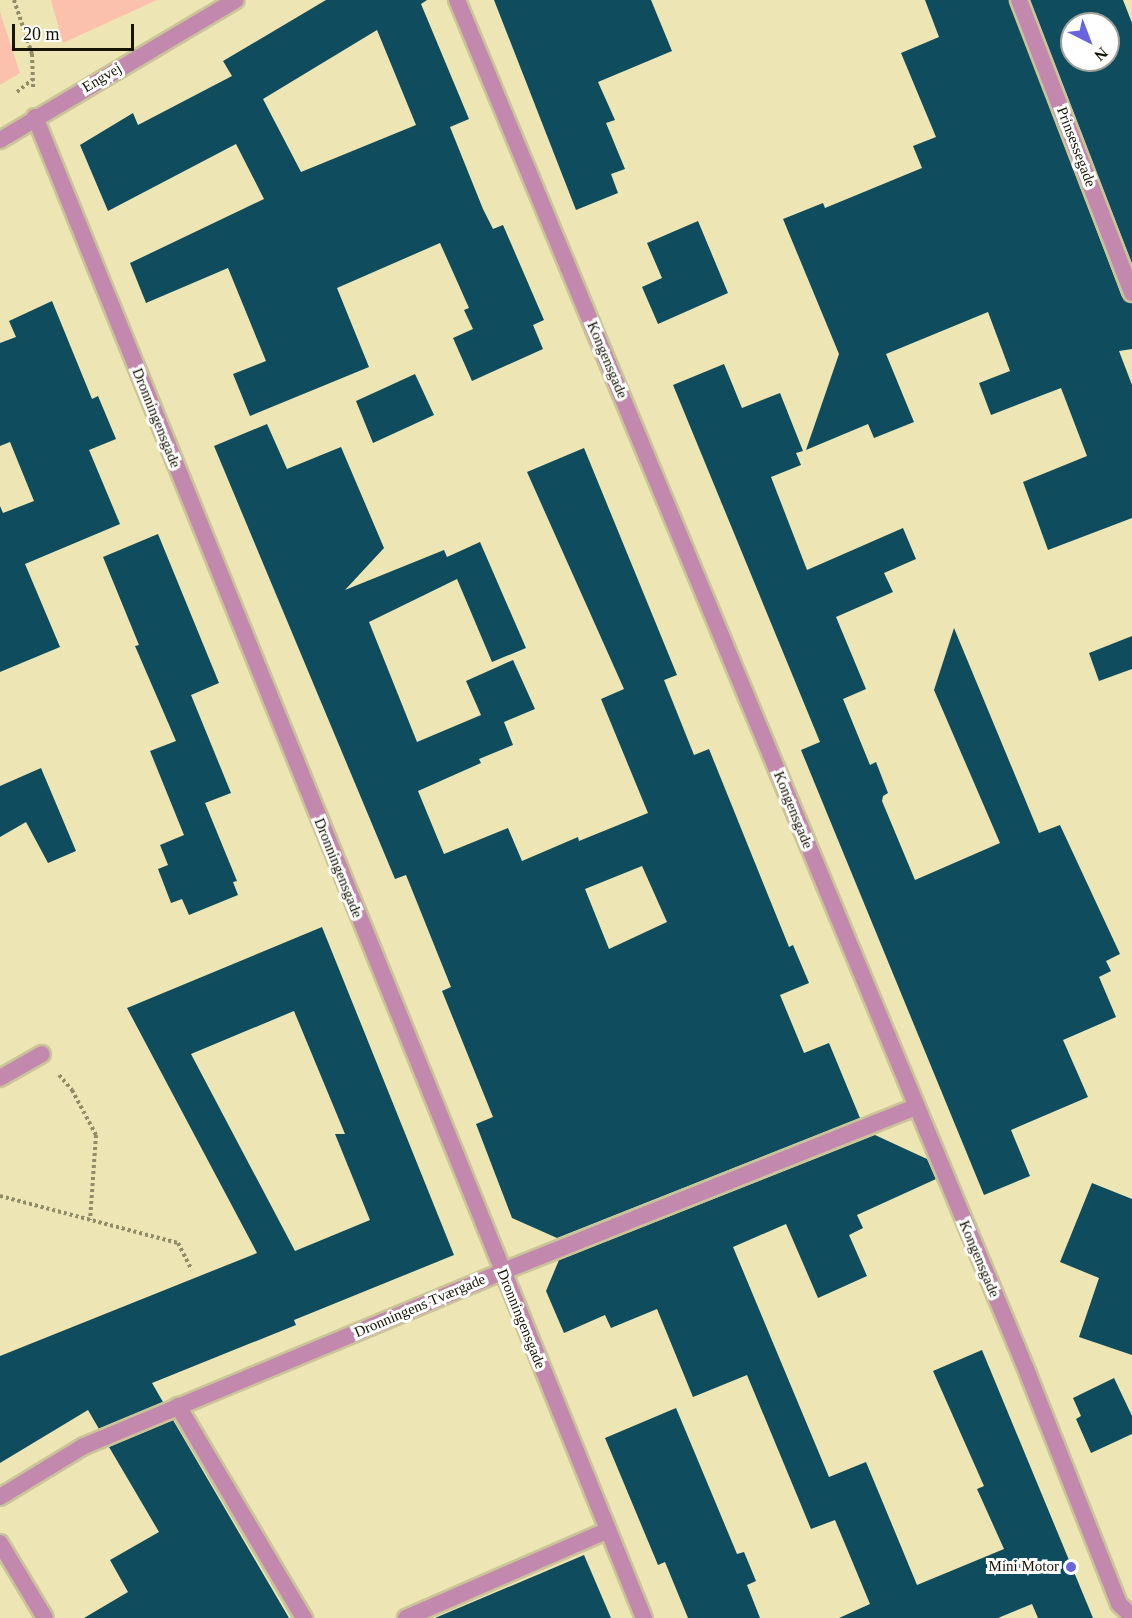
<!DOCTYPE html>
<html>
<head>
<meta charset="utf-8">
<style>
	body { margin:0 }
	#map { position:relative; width:1132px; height:1618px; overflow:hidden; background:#ede6b4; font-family:"Times New Roman",serif }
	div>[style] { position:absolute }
	.green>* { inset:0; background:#fbc1ac }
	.building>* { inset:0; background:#0f4d5e }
	.path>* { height:4px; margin-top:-2px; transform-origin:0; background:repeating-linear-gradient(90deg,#918c68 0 3px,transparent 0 6px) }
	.roads { filter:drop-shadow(2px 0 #cac498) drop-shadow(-2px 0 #cac498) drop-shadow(0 2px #cac498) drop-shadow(0 -2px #cac498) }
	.service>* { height:16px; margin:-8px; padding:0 8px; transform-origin:8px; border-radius:8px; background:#c288ad }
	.minor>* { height:16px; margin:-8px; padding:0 8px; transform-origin:8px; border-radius:8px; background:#c288ad }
	.tertiary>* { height:16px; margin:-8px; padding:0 8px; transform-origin:8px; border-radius:8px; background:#c288ad }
	.dots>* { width:16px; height:16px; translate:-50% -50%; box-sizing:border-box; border:3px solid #fff; border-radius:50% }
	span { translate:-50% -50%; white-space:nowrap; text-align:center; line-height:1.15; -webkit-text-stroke:6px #fff; paint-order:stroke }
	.street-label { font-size:15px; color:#151302 }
	.poi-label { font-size:15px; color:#151302 }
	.right { translate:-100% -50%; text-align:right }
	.north { position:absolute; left:1060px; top:12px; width:60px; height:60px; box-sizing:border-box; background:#fff; border:2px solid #a1a19a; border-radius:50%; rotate:138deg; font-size:16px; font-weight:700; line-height:24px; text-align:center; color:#151302 }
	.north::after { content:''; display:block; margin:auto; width:21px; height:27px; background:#6964de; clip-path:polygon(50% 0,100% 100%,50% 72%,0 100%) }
	.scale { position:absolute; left:12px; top:24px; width:122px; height:27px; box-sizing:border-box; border:3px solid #151302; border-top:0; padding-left:8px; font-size:18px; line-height:21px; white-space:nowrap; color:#151302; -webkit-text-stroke:4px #fff; paint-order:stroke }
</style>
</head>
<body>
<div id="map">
	<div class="green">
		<div style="clip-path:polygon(51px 0,157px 0,63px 43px)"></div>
		<div style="clip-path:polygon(0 12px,20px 73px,0 85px)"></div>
	</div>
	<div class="building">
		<div style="clip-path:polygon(evenodd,326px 0,427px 0,421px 4px,469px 119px,450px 127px,483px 209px,493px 229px,503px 225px,544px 320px,533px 325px,543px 349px,472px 381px,453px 338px,473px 329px,464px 310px,469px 308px,440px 243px,337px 288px,369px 367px,250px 416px,233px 374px,266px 361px,228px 268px,146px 303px,130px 263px,264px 199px,236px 144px,108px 211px,80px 145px,133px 113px,138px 125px,232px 76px,223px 61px,326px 0,377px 30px,416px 125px,301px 172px,263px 99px,377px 30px)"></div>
		<div style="clip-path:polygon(494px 0,651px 0,672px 51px,598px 82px,615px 120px,606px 123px,625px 169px,611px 174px,618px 193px,576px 210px)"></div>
		<div style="clip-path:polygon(925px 0,1009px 0,1122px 297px,1132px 303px,1132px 349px,1119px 351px,1132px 385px,1132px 518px,1048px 550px,1023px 482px,1087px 456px,1061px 388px,991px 415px,979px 383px,1010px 371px,988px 312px,886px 354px,914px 422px,874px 438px,868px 424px,806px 450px,839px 354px,783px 219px,823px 203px,825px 208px,922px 168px,913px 146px,936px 137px,901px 53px,939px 37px)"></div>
		<div style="clip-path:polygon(evenodd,1030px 0,1123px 0,1132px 23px,1132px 264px,1030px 0,1072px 24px,1108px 24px,1108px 60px,1072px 60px,1072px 24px)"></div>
		<div style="clip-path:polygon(698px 221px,728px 293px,658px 324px,642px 287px,662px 278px,647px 243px)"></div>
		<div style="clip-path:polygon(52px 301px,92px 399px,98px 396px,116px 439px,89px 450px,120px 524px,25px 564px,60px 647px,0 672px,0 506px,3px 513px,34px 501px,10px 442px,0 446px,0 343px,16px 337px,9px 321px)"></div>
		<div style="clip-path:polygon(724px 364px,742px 408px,780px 393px,803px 451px,796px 453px,801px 465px,771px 477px,807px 570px,903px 528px,916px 559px,884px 573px,893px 592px,836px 617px,866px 689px,843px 699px,870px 765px,876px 762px,888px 793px,883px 796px,882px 801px,915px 880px,1000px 843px,934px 690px,954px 628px,1039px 833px,1060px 825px,1120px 954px,1106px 961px,1111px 971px,1099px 977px,1116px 1017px,1063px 1040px,1088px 1097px,1011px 1130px,1030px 1176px,984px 1195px,801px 750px,820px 742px,673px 385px)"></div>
		<div style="clip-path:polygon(415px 374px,434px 415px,373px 443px,356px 401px)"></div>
		<div style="clip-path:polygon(evenodd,267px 424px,287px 469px,341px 447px,384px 548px,345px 590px,444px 550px,447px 557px,480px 542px,526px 648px,492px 662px,457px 579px,369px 622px,417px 742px,481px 715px,466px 681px,513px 660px,535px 709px,504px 722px,513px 745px,479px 759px,481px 763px,418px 791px,444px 854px,508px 828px,522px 861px,578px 837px,579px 841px,648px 813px,601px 699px,624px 689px,527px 472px,584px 448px,677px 675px,664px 680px,694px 755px,709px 749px,789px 947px,793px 945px,809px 983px,780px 995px,804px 1053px,829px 1043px,860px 1118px,557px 1238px,512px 1218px,476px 1124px,493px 1117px,442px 991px,451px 987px,406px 875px,395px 879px,214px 446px,267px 424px,642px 866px,667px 922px,609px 949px,585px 889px,642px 866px)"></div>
		<div style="clip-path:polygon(158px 534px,219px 683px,191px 695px,231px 793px,205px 803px,237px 881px,233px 882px,238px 895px,189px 915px,182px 899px,171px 903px,158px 869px,168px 865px,160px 845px,184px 835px,150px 751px,176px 741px,135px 646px,139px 645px,103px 557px)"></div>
		<div style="clip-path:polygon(1132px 636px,1132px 669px,1099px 681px,1089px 653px)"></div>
		<div style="clip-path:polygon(41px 768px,76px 851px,48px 863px,26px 822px,0 837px,0 786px)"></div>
		<div style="clip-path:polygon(evenodd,322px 927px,454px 1255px,294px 1320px,296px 1325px,152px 1383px,163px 1402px,99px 1429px,88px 1410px,0 1463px,0 1356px,257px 1253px,127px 1008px,322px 927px,294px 1011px,345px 1134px,335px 1134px,370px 1220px,295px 1251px,191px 1054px,294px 1011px)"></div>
		<div style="clip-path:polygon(875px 1135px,927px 1159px,936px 1179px,857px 1215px,863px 1228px,849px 1235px,867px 1276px,818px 1298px,786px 1224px,733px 1247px,829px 1477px,866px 1462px,917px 1585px,1004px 1549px,977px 1489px,984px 1486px,933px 1371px,982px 1350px,1093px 1618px,1038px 1618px,1032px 1604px,998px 1618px,839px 1618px,870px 1604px,835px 1520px,811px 1529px,747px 1375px,693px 1397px,657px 1309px,611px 1328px,605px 1315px,564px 1333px,546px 1291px,559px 1260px)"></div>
		<div style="clip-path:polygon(1092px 1183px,1132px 1199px,1132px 1355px,1079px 1337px,1099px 1278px,1060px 1262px)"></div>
		<div style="clip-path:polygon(1114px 1378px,1132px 1416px,1132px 1434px,1091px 1453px,1076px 1419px,1081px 1416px,1073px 1398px)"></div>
		<div style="clip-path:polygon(676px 1408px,737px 1554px,744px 1552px,756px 1581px,747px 1585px,760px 1618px,688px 1618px,665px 1562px,658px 1565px,605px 1438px)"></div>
		<div style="clip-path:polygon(173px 1420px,289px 1618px,84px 1618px,128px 1592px,110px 1560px,159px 1532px,109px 1447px)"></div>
		<div style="clip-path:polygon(584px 1555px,611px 1618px,435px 1618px)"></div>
	</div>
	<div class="path">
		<div style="left:14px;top:0;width:57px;rotate:71.6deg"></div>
		<div style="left:32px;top:54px;width:33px;rotate:88deg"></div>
		<div style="left:17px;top:92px;width:19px;rotate:-39deg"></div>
		<div style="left:59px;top:1075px;width:20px;rotate:49deg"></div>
		<div style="left:72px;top:1090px;width:51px;rotate:61.9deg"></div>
		<div style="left:96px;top:1135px;width:85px;rotate:94deg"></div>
		<div style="left:0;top:1196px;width:184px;rotate:14.8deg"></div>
		<div style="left:178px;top:1243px;width:30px;rotate:63deg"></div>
	</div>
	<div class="roads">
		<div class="service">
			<div style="left:0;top:1078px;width:48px;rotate:-29.7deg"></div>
			<div style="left:178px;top:1406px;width:247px;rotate:59.3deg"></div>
			<div style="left:406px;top:1618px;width:220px;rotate:-23.5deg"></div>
		</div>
		<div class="minor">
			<div style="left:457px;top:0;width:1488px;rotate:67.43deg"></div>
			<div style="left:1028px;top:1374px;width:247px;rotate:68.4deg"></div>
			<div style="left:1119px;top:1604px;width:18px;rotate:43deg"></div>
			<div style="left:1019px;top:0;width:314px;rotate:68.9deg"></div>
			<div style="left:35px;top:117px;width:1620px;rotate:67.92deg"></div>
			<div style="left:0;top:1497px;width:98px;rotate:-31.3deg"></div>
			<div style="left:84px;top:1446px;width:452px;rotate:-22.6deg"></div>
			<div style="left:501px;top:1272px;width:447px;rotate:-21.7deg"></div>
			<div style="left:0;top:1543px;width:87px;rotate:59deg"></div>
		</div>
		<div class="tertiary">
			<div style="left:0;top:140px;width:274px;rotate:-30.7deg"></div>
		</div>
	</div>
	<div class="dots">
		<div style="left:1071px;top:1567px;background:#6964de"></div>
	</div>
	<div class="street-label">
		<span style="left:102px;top:78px;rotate:-31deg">Engvej</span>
		<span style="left:1076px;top:147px;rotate:69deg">Prinsessegade</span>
		<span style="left:607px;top:360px;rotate:67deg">Kongensgade</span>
		<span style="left:156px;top:418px;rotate:68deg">Dronningensgade</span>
		<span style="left:793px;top:810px;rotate:68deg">Kongensgade</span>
		<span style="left:338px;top:868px;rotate:68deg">Dronningensgade</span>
		<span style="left:979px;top:1259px;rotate:67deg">Kongensgade</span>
		<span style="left:420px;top:1306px;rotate:-23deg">Dronningens Tværgade</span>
		<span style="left:521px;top:1319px;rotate:68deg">Dronningensgade</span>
	</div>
	<div class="poi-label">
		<span class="right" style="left:1059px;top:1567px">Mini Motor</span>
	</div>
	<div class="north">N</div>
	<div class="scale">20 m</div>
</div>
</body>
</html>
